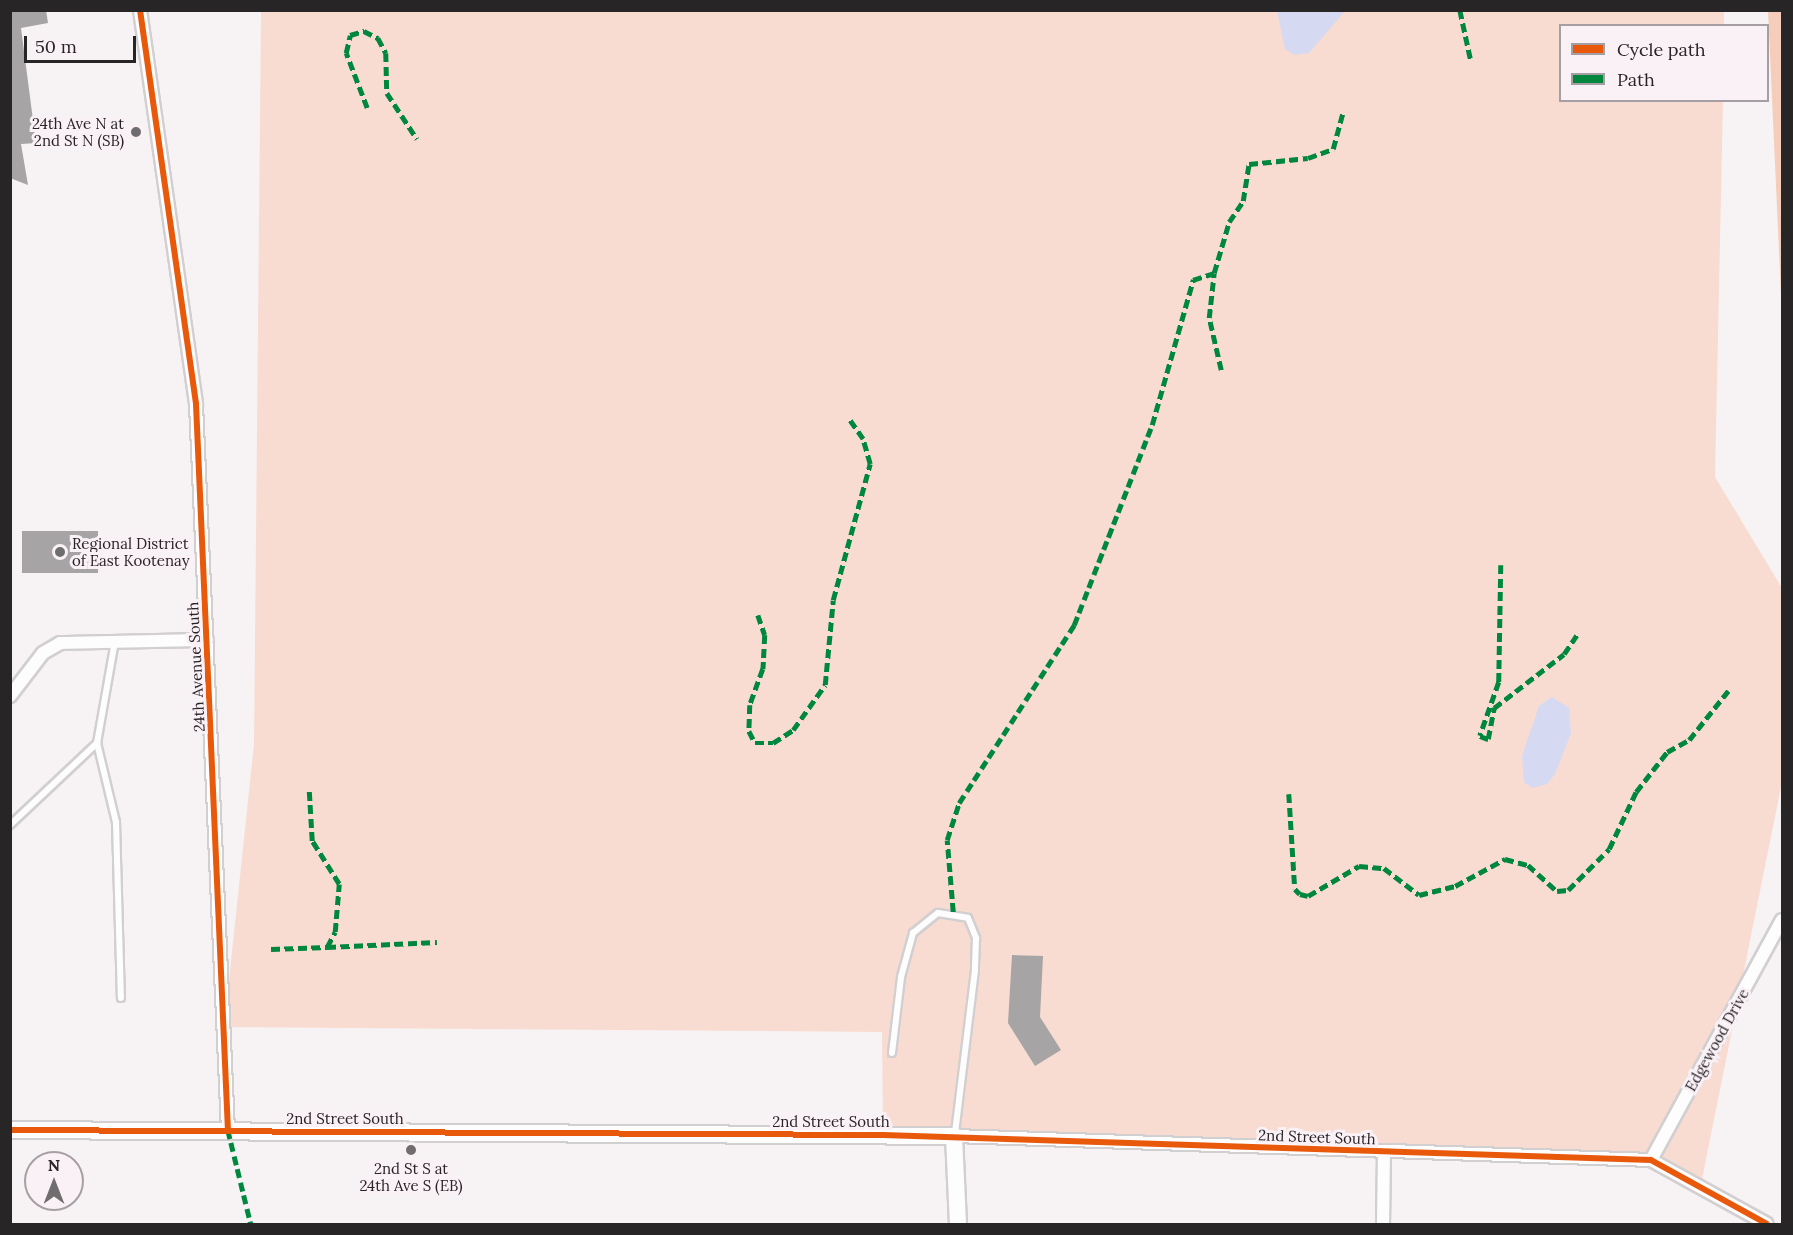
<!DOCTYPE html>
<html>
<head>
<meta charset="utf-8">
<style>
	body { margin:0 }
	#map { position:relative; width:1793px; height:1235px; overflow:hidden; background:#f7f3f5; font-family:Lora,serif }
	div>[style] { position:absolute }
	.green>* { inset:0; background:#f8dcd1 }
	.forest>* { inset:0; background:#f6cdba }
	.water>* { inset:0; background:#d5d9f2 }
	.building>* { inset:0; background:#a7a4a5 }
	.roads { filter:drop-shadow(2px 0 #d2cfd1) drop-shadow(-2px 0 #d2cfd1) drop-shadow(0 2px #d2cfd1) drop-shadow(0 -2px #d2cfd1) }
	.lane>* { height:6px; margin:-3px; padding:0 3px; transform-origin:3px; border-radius:3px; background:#fefdfe }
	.street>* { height:12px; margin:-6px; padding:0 6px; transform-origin:6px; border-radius:6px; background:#fefdfe }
	.secondary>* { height:16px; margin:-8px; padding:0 8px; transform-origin:8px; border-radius:8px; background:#fefdfe }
	.quiet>* { height:4.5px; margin-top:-2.25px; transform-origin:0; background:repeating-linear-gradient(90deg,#00873e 0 9px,transparent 0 13.5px) }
	.cycleway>* { height:6px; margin:-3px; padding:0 3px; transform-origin:3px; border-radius:3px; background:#e8590c }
	.dots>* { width:16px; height:16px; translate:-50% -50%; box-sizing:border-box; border:3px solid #f9f1f6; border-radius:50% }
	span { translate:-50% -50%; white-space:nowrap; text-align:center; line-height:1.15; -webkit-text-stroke:6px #f9f1f6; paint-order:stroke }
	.poi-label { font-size:15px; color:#282527 }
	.right { translate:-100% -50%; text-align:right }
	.left { translate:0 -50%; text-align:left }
	.street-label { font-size:15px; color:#282527 }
	.frame { position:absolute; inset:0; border:12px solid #282527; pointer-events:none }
	.legend { position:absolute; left:1559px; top:24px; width:210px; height:78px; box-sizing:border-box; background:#f9f1f6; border:2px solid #a59fa3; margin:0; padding:8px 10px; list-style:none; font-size:18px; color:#282527 }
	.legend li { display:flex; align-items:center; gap:12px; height:30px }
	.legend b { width:30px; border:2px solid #a59fa3 }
	.north { position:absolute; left:24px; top:1151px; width:60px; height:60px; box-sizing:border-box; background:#f9f1f6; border:2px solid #a59fa3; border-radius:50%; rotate:0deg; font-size:16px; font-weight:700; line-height:24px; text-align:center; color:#282527 }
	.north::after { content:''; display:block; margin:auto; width:21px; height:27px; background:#706d6f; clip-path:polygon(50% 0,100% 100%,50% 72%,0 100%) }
	.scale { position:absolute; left:24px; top:36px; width:112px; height:27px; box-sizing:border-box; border:3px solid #282527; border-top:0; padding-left:8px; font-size:18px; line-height:21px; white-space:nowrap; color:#282527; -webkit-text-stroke:4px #f9f1f6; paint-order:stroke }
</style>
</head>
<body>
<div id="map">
	<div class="green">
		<div style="clip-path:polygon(261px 11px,1724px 11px,1724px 25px,1560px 26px,1560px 100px,1723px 101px,1715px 477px,1782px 588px,1782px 782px,1700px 1189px,1642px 1166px,883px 1137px,882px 1032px,224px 1027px,254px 744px)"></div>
	</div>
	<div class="forest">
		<div style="clip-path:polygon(1768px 11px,1782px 11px,1782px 316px)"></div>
	</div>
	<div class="water">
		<div style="clip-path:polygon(1277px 11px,1345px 11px,1309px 53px,1295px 55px,1285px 49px)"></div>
		<div style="clip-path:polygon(1552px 697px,1569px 708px,1571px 733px,1555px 774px,1547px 784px,1532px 788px,1524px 782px,1522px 756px,1539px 706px)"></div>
	</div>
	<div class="building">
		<div style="clip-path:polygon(10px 10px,46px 10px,48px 23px,21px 28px,36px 143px,21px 144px,28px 185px,10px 178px)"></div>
		<div style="clip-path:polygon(22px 531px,98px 531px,98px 573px,22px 573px)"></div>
		<div style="clip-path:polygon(1012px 955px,1043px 956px,1040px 1017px,1061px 1050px,1035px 1066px,1008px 1023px)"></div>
	</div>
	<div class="roads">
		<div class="lane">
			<div style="left:115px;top:641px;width:104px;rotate:100deg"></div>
			<div style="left:97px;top:743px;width:81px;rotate:76.5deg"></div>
			<div style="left:116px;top:822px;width:176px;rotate:88.4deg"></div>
			<div style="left:10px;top:825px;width:120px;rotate:-43.3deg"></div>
			<div style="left:892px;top:1053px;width:77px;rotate:-83.2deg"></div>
			<div style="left:901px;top:977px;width:46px;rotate:-74.7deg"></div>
			<div style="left:913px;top:933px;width:32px;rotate:-39deg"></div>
			<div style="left:938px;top:913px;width:30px;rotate:9deg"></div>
			<div style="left:968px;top:918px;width:22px;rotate:68deg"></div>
			<div style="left:976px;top:938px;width:32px;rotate:92deg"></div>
			<div style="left:975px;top:970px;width:165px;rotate:97deg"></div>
		</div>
		<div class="street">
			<div style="left:140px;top:10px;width:398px;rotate:81.9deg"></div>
			<div style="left:196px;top:404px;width:727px;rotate:87.48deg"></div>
			<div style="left:10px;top:696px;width:54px;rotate:-52.5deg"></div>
			<div style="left:43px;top:653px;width:20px;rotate:-30deg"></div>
			<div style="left:60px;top:643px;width:147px;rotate:-1.2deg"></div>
			<div style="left:954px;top:1136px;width:697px;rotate:1.97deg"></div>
			<div style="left:1651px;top:1160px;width:132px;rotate:28.9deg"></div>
			<div style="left:1651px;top:1160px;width:273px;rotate:-61.4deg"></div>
			<div style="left:1383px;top:1224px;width:73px;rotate:-89.2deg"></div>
		</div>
		<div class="secondary">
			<div style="left:10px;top:1130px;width:944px;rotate:0.36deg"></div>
			<div style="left:954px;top:1136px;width:88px;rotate:87.4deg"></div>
		</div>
	</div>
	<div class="quiet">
		<div style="left:1460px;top:10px;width:52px;rotate:77.8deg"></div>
		<div style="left:367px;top:108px;width:59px;rotate:-110.9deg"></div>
		<div style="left:346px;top:53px;width:18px;rotate:-77deg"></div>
		<div style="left:350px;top:35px;width:15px;rotate:-16deg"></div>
		<div style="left:364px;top:31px;width:16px;rotate:27deg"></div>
		<div style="left:378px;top:38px;width:17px;rotate:62deg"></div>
		<div style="left:386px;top:53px;width:40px;rotate:88.6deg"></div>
		<div style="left:387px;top:93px;width:55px;rotate:56.9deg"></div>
		<div style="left:1221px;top:370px;width:53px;rotate:-103deg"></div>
		<div style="left:1209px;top:318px;width:45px;rotate:-83.7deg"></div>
		<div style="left:1214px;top:273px;width:53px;rotate:-73.6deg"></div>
		<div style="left:1229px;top:222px;width:25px;rotate:-56deg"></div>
		<div style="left:1243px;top:201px;width:37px;rotate:-81deg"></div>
		<div style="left:1249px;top:164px;width:59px;rotate:-5.8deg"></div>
		<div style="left:1308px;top:158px;width:27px;rotate:-20deg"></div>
		<div style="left:1333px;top:149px;width:38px;rotate:-75deg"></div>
		<div style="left:1501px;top:565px;width:117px;rotate:91deg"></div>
		<div style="left:1499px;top:682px;width:57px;rotate:109.4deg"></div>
		<div style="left:1480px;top:736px;width:9px;rotate:21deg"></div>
		<div style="left:1488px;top:739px;width:32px;rotate:-79deg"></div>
		<div style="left:1494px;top:708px;width:88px;rotate:-37.6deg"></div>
		<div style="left:1564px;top:654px;width:25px;rotate:-56deg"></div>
		<div style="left:758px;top:615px;width:21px;rotate:71deg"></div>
		<div style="left:765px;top:635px;width:34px;rotate:93deg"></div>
		<div style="left:763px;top:669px;width:38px;rotate:110deg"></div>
		<div style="left:750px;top:705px;width:26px;rotate:92deg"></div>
		<div style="left:749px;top:731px;width:13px;rotate:63deg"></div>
		<div style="left:755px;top:743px;width:18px"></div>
		<div style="left:773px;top:743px;width:24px;rotate:-33deg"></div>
		<div style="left:793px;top:730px;width:55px;rotate:-54.6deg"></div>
		<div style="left:825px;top:685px;width:85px;rotate:-84.6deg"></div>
		<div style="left:833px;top:600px;width:141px;rotate:-74.8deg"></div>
		<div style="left:870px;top:464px;width:26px;rotate:-106deg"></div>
		<div style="left:863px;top:439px;width:24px;rotate:-125deg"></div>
		<div style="left:1289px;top:794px;width:95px;rotate:86.4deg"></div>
		<div style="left:1295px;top:889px;width:7px;rotate:45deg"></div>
		<div style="left:1300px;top:894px;width:8px;rotate:14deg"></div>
		<div style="left:1308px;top:896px;width:59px;rotate:-30.5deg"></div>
		<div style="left:1359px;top:866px;width:25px;rotate:5deg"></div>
		<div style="left:1384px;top:868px;width:44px;rotate:37.6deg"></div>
		<div style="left:1419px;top:895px;width:37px;rotate:-14deg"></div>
		<div style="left:1455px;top:886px;width:57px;rotate:-28.4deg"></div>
		<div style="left:1505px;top:859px;width:24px;rotate:15deg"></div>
		<div style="left:1528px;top:865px;width:39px;rotate:42deg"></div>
		<div style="left:1557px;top:891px;width:11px;rotate:-5deg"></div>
		<div style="left:1568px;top:890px;width:58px;rotate:-45deg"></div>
		<div style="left:1609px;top:849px;width:63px;rotate:-64.7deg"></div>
		<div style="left:1636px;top:792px;width:51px;rotate:-52.2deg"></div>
		<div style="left:1667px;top:752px;width:25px;rotate:-29deg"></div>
		<div style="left:1689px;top:740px;width:63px;rotate:-51.5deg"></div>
		<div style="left:953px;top:912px;width:72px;rotate:-94.8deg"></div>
		<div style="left:947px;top:840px;width:39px;rotate:-72deg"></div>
		<div style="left:959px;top:803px;width:212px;rotate:-57.1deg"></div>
		<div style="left:1074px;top:625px;width:215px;rotate:-68.7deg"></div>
		<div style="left:1152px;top:425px;width:151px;rotate:-74.2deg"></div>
		<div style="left:1193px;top:280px;width:22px;rotate:-18deg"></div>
		<div style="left:327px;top:947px;width:110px;rotate:-2.6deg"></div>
		<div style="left:271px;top:949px;width:56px;rotate:-2deg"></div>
		<div style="left:327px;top:947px;width:17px;rotate:-62deg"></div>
		<div style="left:335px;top:932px;width:48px;rotate:-85.2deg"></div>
		<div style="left:339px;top:884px;width:51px;rotate:-122.1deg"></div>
		<div style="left:312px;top:841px;width:51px;rotate:-93.4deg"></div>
		<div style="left:228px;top:1130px;width:97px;rotate:76.3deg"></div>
	</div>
	<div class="cycleway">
		<div style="left:140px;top:10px;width:398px;rotate:81.9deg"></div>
		<div style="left:196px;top:404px;width:727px;rotate:87.48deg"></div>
		<div style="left:10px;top:1130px;width:873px;rotate:0.33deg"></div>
		<div style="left:883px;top:1135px;width:768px;rotate:1.86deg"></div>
		<div style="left:1651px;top:1160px;width:132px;rotate:28.9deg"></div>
	</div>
	<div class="dots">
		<div style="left:136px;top:132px;background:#706d6f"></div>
		<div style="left:60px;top:552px;background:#706d6f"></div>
		<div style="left:411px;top:1150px;background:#706d6f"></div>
	</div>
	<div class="poi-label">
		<span class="right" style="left:124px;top:132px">24th Ave N at<br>2nd St N (SB)</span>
		<span class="left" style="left:72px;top:552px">Regional District<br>of East Kootenay</span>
		<span style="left:411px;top:1177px">2nd St S at<br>24th Ave S (EB)</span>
	</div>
	<div class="street-label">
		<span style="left:196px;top:667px;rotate:-93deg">24th Avenue South</span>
		<span style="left:1717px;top:1040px;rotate:-61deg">Edgewood Drive</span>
		<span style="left:345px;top:1119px">2nd Street South</span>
		<span style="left:831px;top:1122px">2nd Street South</span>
		<span style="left:1317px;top:1137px;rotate:2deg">2nd Street South</span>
	</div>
	<div class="frame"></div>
	<ul class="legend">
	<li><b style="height:8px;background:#e8590c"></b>Cycle path</li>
	<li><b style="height:8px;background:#00873e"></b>Path</li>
	</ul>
	<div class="north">N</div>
	<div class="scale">50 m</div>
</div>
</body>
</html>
